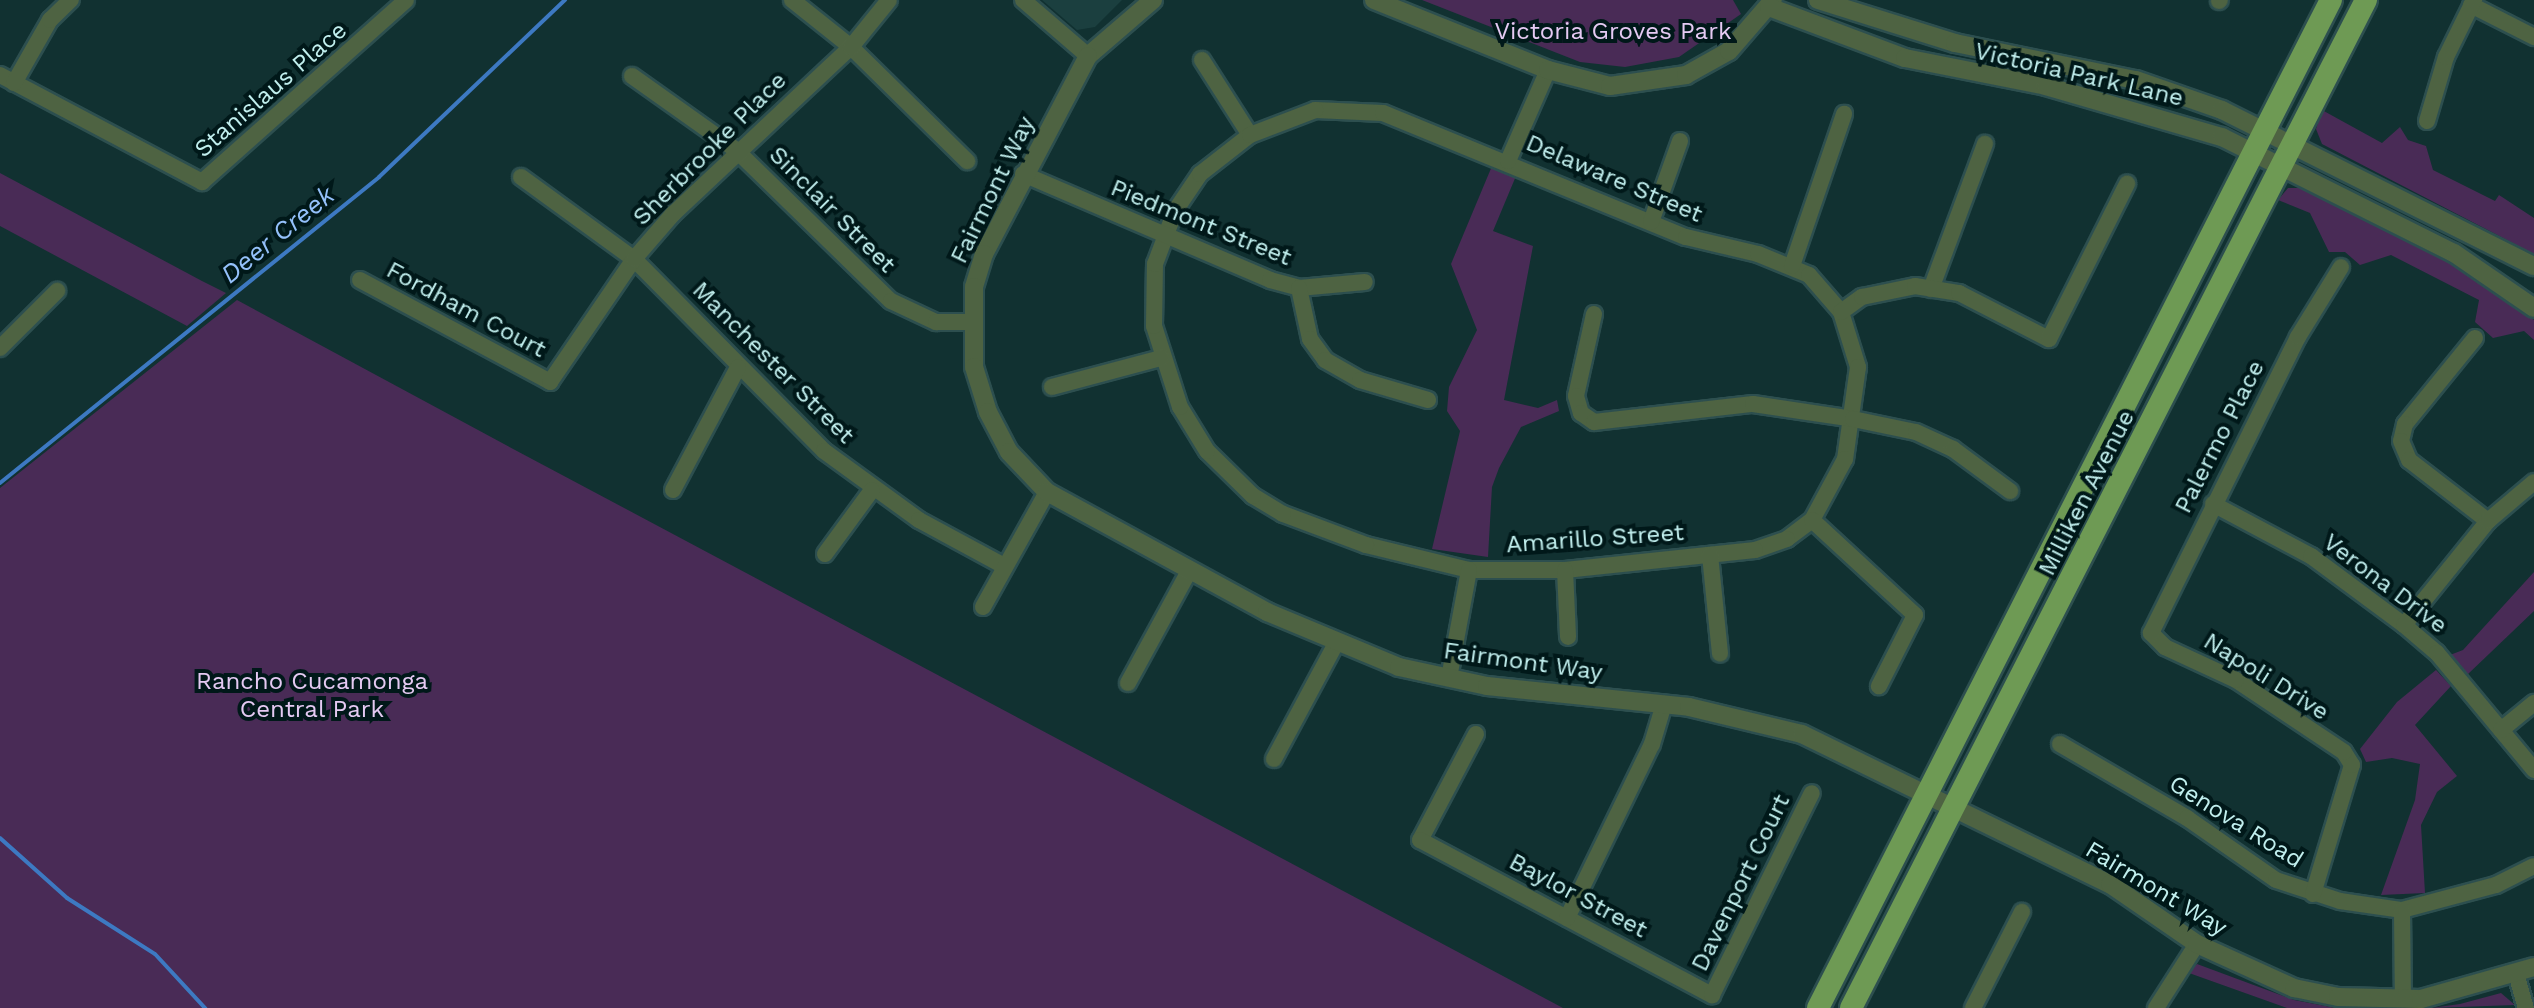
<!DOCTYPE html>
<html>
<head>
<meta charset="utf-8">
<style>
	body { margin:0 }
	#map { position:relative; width:2534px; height:1008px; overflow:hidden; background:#113131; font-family:"Work Sans",sans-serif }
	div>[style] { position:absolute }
	.built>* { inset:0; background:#1b3f3f }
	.green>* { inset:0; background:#492b56 }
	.stream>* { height:4px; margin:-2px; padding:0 2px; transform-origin:2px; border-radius:2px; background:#3d79c2 }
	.roads { filter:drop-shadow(2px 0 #2d4f4f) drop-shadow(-2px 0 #2d4f4f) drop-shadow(0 2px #2d4f4f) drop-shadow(0 -2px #2d4f4f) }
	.minor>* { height:16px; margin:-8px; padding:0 8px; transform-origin:8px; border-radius:8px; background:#4e6342 }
	.tertiary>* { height:18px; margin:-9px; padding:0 9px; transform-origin:9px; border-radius:9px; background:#4e6342 }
	.primary>* { height:22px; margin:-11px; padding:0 11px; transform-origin:11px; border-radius:11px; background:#6e9a54 }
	span { translate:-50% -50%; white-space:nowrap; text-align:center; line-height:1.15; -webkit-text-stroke:8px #001819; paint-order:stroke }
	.park-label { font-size:24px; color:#e5caf3 }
	.street-label { font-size:24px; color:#c1efee }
	.water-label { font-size:26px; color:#94c1fb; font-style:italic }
</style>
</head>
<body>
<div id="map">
	<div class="built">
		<div style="clip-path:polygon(1042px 0,1122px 0,1095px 27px,1077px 30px)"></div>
	</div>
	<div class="green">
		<div style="clip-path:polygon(1422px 0,1733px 0,1741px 14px,1679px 57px,1625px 67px,1580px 62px)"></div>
		<div style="clip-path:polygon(2322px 110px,2382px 143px,2400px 127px,2408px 140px,2426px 146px,2433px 170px,2495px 201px,2499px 195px,2534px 218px,2534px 254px,2322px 144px,2316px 129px)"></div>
		<div style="clip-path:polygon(1492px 166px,1516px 176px,1493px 231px,1533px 246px,1504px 400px,1538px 408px,1557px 400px,1559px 411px,1521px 427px,1499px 468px,1492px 487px,1488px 557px,1432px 549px,1460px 431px,1447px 411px,1449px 387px,1477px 330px,1451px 264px)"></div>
		<div style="clip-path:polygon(0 173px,202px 281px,226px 293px,187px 326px,0 226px)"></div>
		<div style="clip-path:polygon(2288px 188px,2302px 188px,2455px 265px,2534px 320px,2534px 340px,2524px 331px,2493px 338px,2475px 322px,2479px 300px,2391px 255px,2360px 265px,2345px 252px,2329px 252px,2310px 213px,2278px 200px)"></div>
		<div style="clip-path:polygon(237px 300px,504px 444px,1563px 1008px,0 1008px,0 488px)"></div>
		<div style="clip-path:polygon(2534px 572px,2534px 611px,2467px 675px,2450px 655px,2463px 650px)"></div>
		<div style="clip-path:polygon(2436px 670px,2451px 686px,2415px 725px,2457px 776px,2437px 792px,2421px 825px,2425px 893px,2381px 895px,2415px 800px,2420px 764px,2392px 758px,2366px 762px,2360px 749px,2397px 702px)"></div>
		<div style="clip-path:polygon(2197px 964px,2294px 1000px,2336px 1008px,2287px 1008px,2189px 973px)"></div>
		<div style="clip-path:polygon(2501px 993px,2515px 1005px,2431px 1008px,2460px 1004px)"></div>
	</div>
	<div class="stream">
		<div style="left:0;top:483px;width:487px;rotate:-38.9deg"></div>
		<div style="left:379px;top:177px;width:257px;rotate:-43.6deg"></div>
		<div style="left:0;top:838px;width:90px;rotate:41.8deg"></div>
		<div style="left:67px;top:898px;width:104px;rotate:32.5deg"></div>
		<div style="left:155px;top:954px;width:74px;rotate:47.2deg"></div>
	</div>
	<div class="roads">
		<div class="minor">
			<div style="left:792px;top:0;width:75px;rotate:38.5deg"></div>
			<div style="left:851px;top:47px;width:163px;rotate:44.5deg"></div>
			<div style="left:1023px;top:0;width:86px;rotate:40.7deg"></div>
			<div style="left:2219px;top:1px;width:1px;rotate:-45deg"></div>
			<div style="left:2471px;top:5px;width:71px;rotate:26.9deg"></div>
			<div style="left:1202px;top:60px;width:89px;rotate:57.4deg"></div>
			<div style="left:0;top:75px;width:229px;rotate:27.9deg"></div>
			<div style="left:202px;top:182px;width:273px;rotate:-41.7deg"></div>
			<div style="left:632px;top:76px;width:128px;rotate:35.4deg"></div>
			<div style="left:736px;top:150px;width:216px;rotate:44.3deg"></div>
			<div style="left:891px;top:301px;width:50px;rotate:25deg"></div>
			<div style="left:936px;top:322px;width:35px"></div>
			<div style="left:14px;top:83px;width:73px;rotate:-60.3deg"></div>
			<div style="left:50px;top:20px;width:29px;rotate:-44deg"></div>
			<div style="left:1315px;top:110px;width:68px;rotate:2.5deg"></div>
			<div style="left:1383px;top:113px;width:327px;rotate:22.3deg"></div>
			<div style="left:1686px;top:237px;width:74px;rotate:13.3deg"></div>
			<div style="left:1758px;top:254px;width:55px;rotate:22.4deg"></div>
			<div style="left:1809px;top:275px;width:49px;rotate:49.1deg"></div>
			<div style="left:1841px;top:312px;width:58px;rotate:72.8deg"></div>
			<div style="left:1858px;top:367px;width:93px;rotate:98deg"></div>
			<div style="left:1845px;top:459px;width:69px;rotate:118.4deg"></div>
			<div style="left:1812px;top:520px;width:31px;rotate:143deg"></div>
			<div style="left:1787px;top:539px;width:34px;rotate:161deg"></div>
			<div style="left:1755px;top:550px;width:191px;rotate:174deg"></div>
			<div style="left:1565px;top:570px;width:96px;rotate:180deg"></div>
			<div style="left:1469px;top:570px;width:106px;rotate:-166.4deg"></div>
			<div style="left:1366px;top:545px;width:89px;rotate:-159.5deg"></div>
			<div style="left:1283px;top:514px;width:35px;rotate:-149deg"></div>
			<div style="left:1253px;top:496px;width:64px;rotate:-135.6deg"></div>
			<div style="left:1207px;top:451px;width:52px;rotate:-121.5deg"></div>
			<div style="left:1180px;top:407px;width:85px;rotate:-107.8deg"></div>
			<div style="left:1154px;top:326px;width:62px;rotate:-89.1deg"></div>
			<div style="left:1155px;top:264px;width:57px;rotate:-69.3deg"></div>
			<div style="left:1175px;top:211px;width:45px;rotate:-56deg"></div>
			<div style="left:1200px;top:174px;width:63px;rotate:-38deg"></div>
			<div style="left:1250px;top:135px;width:70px;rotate:-21deg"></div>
			<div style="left:2427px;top:121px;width:67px;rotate:-73.5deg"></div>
			<div style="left:2446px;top:57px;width:64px;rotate:-63.8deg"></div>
			<div style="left:1508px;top:161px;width:99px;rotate:-66.3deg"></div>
			<div style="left:1023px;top:174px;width:269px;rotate:23.2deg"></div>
			<div style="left:1270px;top:280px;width:30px;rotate:15deg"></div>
			<div style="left:1299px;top:288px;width:66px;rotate:-5.2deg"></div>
			<div style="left:521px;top:177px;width:140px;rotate:36deg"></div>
			<div style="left:634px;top:259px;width:270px;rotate:45.3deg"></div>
			<div style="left:824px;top:451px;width:117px;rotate:36deg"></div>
			<div style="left:919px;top:520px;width:97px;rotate:28.4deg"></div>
			<div style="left:1651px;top:222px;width:86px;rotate:-70.3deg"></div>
			<div style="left:1792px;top:266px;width:161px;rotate:-71.1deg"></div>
			<div style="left:360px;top:280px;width:216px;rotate:28.2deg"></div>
			<div style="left:550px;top:382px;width:149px;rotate:-55.7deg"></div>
			<div style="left:634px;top:259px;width:60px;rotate:-49.1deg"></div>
			<div style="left:673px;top:214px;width:244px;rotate:-43.2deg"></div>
			<div style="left:851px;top:47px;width:60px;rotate:-51deg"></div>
			<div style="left:1299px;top:288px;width:52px;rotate:77.8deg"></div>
			<div style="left:1310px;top:339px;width:26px;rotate:54deg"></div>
			<div style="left:1325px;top:360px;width:40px;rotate:29.7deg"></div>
			<div style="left:1360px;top:380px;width:71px;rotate:16.4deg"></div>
			<div style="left:1931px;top:289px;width:155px;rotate:-69.6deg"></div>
			<div style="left:1841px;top:312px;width:26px;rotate:-36deg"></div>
			<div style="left:1862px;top:297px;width:54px;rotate:-11.7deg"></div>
			<div style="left:1915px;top:286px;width:45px;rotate:9deg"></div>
			<div style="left:1959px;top:293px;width:101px;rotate:27.1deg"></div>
			<div style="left:2049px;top:339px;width:174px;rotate:-63.3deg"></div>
			<div style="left:1594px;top:314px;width:84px;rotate:102.4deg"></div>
			<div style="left:1576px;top:396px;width:18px;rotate:74deg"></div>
			<div style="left:1581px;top:413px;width:16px;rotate:35deg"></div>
			<div style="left:1594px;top:422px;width:160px;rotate:-6.5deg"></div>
			<div style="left:1753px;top:404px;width:101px;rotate:8.5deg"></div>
			<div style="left:1853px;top:419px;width:64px;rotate:11.7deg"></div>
			<div style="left:1916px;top:432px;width:41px;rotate:24.7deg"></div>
			<div style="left:1953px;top:449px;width:71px;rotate:36.4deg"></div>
			<div style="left:2475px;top:338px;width:111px;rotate:129.1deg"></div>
			<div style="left:2405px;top:424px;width:17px;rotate:103deg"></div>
			<div style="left:2401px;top:441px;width:21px;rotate:67deg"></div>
			<div style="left:2409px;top:460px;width:100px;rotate:37.7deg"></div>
			<div style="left:0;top:348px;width:81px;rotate:-45deg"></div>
			<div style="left:1052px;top:387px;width:113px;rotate:-14.9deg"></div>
			<div style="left:673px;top:490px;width:139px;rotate:-62.1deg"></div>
			<div style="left:2213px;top:504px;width:111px;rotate:28deg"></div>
			<div style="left:2311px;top:556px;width:116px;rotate:36.6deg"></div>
			<div style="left:2404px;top:625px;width:43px;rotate:40.3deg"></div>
			<div style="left:2437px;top:653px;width:152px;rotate:50.3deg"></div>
			<div style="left:1812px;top:520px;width:140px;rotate:42.7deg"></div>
			<div style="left:1915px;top:615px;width:80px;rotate:116.9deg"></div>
			<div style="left:825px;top:554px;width:79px;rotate:-53.7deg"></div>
			<div style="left:1710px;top:555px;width:99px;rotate:84.2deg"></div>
			<div style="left:1565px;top:570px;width:67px;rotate:87.4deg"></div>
			<div style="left:983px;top:607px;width:132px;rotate:-60.9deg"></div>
			<div style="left:2404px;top:625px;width:134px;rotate:-51.1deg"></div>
			<div style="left:2488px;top:521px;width:60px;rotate:-40.3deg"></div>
			<div style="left:1449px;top:678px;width:110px;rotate:-79.5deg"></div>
			<div style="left:1128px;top:683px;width:128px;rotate:-61.4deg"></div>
			<div style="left:2501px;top:730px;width:43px;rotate:-39.3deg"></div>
			<div style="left:1476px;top:734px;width:120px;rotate:117.8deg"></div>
			<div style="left:1420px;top:840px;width:331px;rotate:28deg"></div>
			<div style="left:1712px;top:995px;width:225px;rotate:-63.7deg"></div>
			<div style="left:2060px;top:744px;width:147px;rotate:30.2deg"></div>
			<div style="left:2187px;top:818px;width:108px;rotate:34.9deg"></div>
			<div style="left:2276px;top:880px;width:67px;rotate:18.2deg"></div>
			<div style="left:2340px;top:901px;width:63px;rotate:8.3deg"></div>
			<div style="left:2402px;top:910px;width:97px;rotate:-14.9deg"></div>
			<div style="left:2496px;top:885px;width:42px;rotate:-26.6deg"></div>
			<div style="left:1274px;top:759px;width:129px;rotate:-61.8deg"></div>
			<div style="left:2313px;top:894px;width:135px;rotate:-73.2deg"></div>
			<div style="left:2352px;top:765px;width:15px;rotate:-122deg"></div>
			<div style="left:2344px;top:752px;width:130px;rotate:-146.3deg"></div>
			<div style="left:2236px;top:680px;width:78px;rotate:-155.1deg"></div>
			<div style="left:2165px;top:647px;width:20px;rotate:-135deg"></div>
			<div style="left:2151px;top:633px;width:330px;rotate:-63.6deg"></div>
			<div style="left:2298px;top:337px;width:82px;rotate:-58.4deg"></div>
			<div style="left:2402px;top:910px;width:89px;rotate:89.4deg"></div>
			<div style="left:1567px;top:918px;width:194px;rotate:-64deg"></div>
			<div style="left:1652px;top:744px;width:42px;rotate:-73.3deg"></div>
			<div style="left:2517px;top:977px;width:32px;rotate:74deg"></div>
			<div style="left:1973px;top:1008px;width:108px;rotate:-63deg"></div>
			<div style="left:2156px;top:1008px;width:76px;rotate:-57.4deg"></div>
		</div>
		<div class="tertiary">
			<div style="left:1153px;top:0;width:86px;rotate:139.3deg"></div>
			<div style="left:1088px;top:56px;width:224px;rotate:117.7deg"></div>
			<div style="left:984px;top:254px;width:34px;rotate:107deg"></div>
			<div style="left:974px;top:287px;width:80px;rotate:90deg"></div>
			<div style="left:974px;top:367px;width:47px;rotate:72.7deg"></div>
			<div style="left:988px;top:412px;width:45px;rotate:62.3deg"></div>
			<div style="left:1009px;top:452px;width:55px;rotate:46.5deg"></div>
			<div style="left:1047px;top:492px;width:251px;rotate:28.6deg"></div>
			<div style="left:1267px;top:612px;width:143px;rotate:22.6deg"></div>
			<div style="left:1399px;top:667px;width:90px;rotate:12.2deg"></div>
			<div style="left:1487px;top:686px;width:203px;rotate:5.9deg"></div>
			<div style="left:1689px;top:707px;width:116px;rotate:13.4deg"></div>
			<div style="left:1802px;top:734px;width:343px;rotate:26deg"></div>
			<div style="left:2110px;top:884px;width:106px;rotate:34.6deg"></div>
			<div style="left:2197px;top:944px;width:107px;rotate:24.4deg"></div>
			<div style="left:2294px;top:988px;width:45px;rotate:11.6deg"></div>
			<div style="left:2338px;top:997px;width:83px;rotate:1.4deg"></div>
			<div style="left:2421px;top:999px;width:117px;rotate:-15.8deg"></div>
			<div style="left:1374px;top:0;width:188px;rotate:21.9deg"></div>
			<div style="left:1548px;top:70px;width:64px;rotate:14.5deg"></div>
			<div style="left:1610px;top:86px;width:77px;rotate:-8.2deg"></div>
			<div style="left:1686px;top:75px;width:49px;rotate:-29.2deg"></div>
			<div style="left:1729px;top:51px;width:67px;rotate:-49.2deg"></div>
			<div style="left:1818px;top:0;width:144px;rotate:17.4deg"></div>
			<div style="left:1955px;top:43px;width:185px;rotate:11.6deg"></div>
			<div style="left:2136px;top:80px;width:91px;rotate:19.2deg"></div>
			<div style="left:2222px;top:110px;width:349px;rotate:26.6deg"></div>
			<div style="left:1769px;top:7px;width:145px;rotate:20.6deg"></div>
			<div style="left:1905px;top:58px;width:144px;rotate:11.2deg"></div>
			<div style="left:2046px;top:86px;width:183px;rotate:16.2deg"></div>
			<div style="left:2222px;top:137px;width:259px;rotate:26.6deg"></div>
			<div style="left:2454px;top:253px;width:97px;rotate:34.5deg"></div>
		</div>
		<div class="primary">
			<div style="left:1818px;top:1008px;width:1131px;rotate:-63.03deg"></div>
			<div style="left:1851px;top:1008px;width:1132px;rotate:-62.94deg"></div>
		</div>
	</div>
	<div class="park-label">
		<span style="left:1613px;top:32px">Victoria Groves Park</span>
		<span style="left:312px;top:696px">Rancho Cucamonga<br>Central Park</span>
	</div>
	<div class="street-label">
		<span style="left:2079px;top:75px;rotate:13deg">Victoria Park Lane</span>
		<span style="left:271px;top:90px;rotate:-41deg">Stanislaus Place</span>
		<span style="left:710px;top:149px;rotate:-45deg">Sherbrooke Place</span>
		<span style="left:1614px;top:179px;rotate:23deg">Delaware Street</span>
		<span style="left:993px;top:190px;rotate:-64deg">Fairmont Way</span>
		<span style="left:832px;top:210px;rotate:45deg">Sinclair Street</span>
		<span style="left:1201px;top:223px;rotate:22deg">Piedmont Street</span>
		<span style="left:466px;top:310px;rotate:28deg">Fordham Court</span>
		<span style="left:773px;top:363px;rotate:45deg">Manchester Street</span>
		<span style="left:2220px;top:437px;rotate:-63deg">Palermo Place</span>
		<span style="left:2087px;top:493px;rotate:-63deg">Milliken Avenue</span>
		<span style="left:1595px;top:539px;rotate:-4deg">Amarillo Street</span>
		<span style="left:2385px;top:584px;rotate:37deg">Verona Drive</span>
		<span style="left:1523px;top:662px;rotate:8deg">Fairmont Way</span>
		<span style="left:2266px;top:677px;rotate:32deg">Napoli Drive</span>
		<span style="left:2236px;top:822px;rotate:32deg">Genova Road</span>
		<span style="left:1741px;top:883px;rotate:-64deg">Davenport Court</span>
		<span style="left:2156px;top:889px;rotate:31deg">Fairmont Way</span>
		<span style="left:1578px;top:896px;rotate:28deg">Baylor Street</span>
	</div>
	<div class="water-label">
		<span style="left:278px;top:235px;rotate:-39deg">Deer Creek</span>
	</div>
</div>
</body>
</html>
